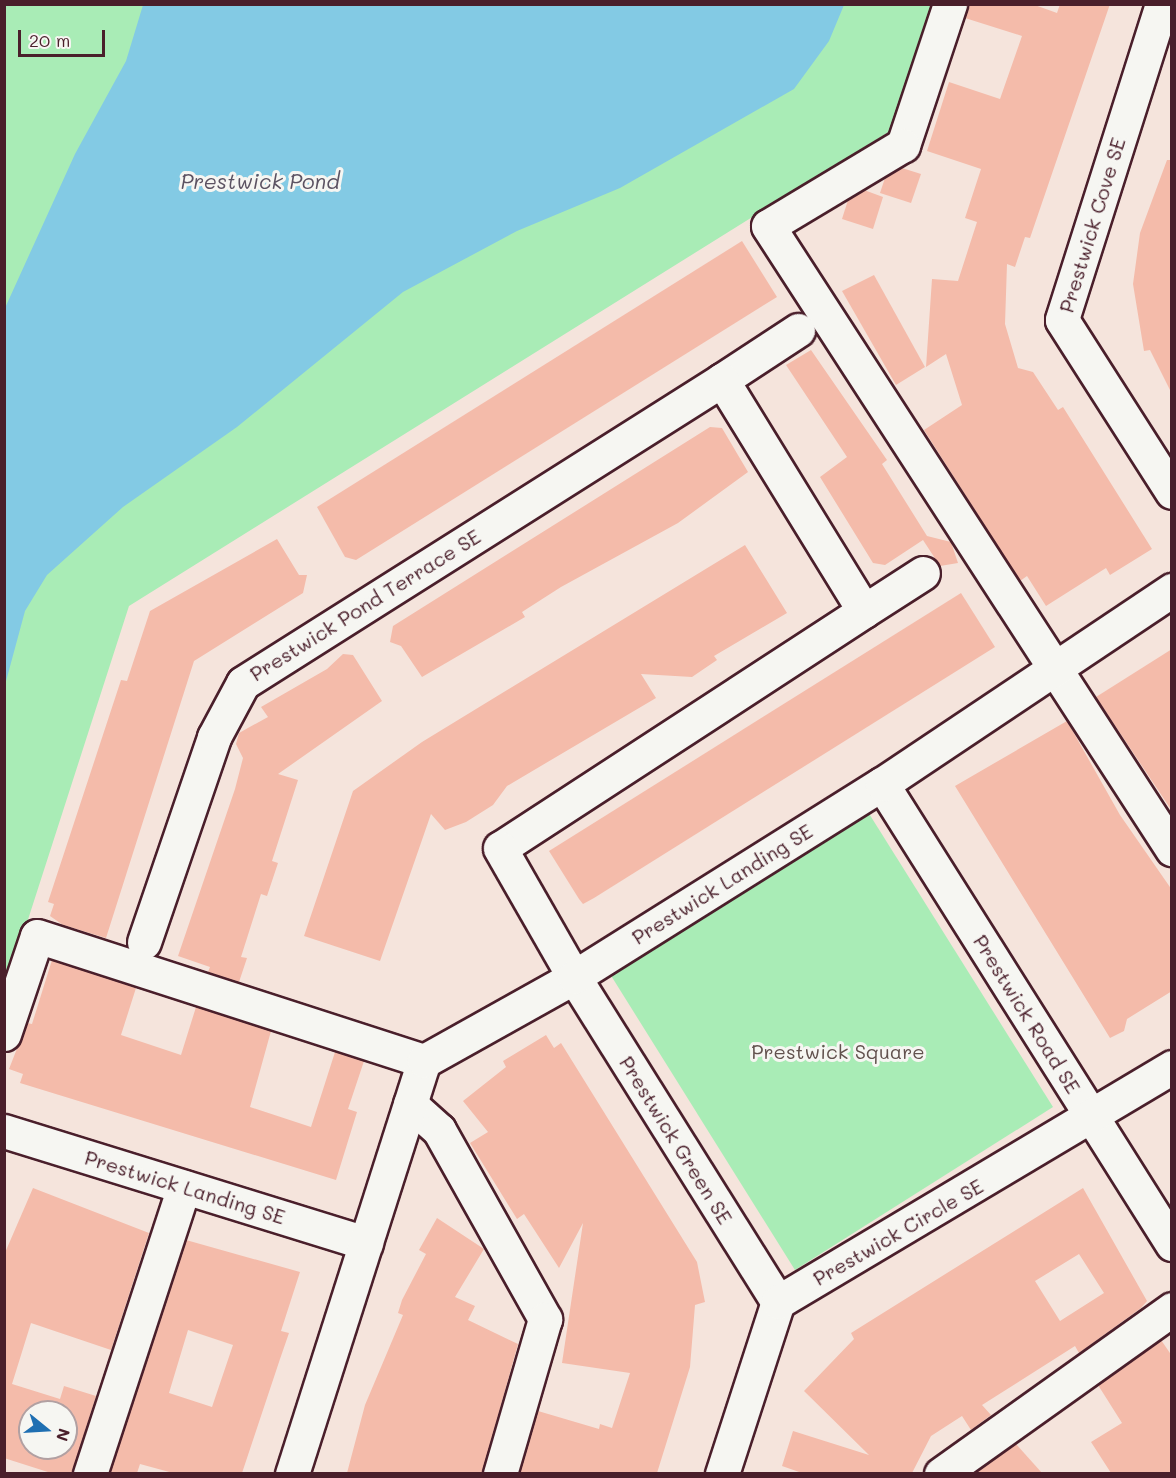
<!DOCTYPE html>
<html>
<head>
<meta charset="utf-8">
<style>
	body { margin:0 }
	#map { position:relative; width:1176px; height:1478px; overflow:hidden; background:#f5e4dc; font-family:Mali,sans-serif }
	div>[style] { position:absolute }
	.green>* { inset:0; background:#a9ecb6 }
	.water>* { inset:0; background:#83cae4 }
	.building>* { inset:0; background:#f4bbaa }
	.roads { filter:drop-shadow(2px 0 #4a1f2b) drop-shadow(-2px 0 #4a1f2b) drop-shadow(0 2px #4a1f2b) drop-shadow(0 -2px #4a1f2b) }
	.minor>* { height:33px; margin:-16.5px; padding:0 16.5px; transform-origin:16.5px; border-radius:16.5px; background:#f6f6f2 }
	span { translate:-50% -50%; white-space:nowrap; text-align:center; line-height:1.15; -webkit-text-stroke:6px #f6f6f2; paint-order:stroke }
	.street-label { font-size:20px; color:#4a1f2b }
	.park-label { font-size:20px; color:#62524e }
	.water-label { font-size:21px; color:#5b5262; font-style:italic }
	.frame { position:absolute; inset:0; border:6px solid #4a1f2b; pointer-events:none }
	.north { position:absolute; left:18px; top:1400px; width:60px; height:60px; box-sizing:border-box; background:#f6f6f2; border:2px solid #b1a0a2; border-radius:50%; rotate:108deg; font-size:16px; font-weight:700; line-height:24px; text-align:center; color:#4a1f2b }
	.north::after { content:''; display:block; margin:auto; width:21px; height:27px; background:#1f6fb2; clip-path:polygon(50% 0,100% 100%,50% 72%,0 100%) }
	.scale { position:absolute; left:18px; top:30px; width:87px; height:27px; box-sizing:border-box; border:3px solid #4a1f2b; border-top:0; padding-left:8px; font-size:18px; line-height:21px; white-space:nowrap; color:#4a1f2b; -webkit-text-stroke:4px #f6f6f2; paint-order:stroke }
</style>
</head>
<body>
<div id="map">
	<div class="green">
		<div style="clip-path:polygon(5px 5px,942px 5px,903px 123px,129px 606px,5px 991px)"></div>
		<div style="clip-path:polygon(868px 812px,1053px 1107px,795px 1270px,610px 974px)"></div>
	</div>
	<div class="water">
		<div style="clip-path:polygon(143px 5px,143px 4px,844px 5px,829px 41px,794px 89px,620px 188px,517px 231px,403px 292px,237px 427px,123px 507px,47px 575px,25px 611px,5px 685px,5px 308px,75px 154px,126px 61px)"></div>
	</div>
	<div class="building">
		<div style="clip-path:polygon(968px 4px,1032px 4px,1057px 13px,1060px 4px,1110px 4px,1030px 238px,1025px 237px,1015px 267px,1007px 264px,1005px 324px,1018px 368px,1033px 372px,1058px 410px,1063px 407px,1152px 549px,1110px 575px,1106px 568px,1046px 606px,1027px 576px,1020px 581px,924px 430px,962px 405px,946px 354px,926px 367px,932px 279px,958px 281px,977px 222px,965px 218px,981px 169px,927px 151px,949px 82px,1000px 99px,1022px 36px,965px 18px)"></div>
		<div style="clip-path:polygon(1167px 160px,1172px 160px,1172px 394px,1150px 350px,1144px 351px,1133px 284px,1140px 233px)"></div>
		<div style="clip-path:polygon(902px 168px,921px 174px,911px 203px,880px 193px,885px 178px)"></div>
		<div style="clip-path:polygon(864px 190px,883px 197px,873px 229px,842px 219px,848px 200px)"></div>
		<div style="clip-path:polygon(742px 241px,777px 297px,356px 560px,345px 557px,317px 507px)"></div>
		<div style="clip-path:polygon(874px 275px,925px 367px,896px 385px,842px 291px)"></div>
		<div style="clip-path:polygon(811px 350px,887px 460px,882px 464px,927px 536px,951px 542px,958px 563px,940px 566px,923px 540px,885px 565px,873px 563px,820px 477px,847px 457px,786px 365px)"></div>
		<div style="clip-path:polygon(710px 427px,722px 428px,748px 472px,678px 523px,561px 587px,522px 612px,525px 617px,422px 677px,401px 646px,390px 642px,393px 626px)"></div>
		<div style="clip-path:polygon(277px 539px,299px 575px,307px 575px,303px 593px,194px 661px,106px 938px,63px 925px,50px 916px,54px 904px,48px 902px,121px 680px,127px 681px,150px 611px)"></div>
		<div style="clip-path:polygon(745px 545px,787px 613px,714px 656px,717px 660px,692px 677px,641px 674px,656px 698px,507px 786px,493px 805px,466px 822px,445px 830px,431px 814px,380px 961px,304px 936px,353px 791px,422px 742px)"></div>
		<div style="clip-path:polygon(961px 593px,995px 647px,594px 898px,583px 904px,579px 899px,549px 851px)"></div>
		<div style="clip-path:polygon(1172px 649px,1172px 811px,1096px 697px)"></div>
		<div style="clip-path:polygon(343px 654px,353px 655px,382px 701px,278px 774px,298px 780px,272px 861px,278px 863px,267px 896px,261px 894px,241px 957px,247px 958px,239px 982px,208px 972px,210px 967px,178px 956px,235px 789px,243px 758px,236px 744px,239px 733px,268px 717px,261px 707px,327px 669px)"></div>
		<div style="clip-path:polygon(1067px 721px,1120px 815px,1172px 890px,1172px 991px,1127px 1019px,1124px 1031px,1110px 1038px,955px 786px)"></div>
		<div style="clip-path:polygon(52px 960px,136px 988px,121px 1035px,181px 1055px,196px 1007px,271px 1031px,250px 1107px,311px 1127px,335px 1052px,364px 1061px,348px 1109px,357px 1112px,336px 1180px,20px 1083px,23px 1074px,9px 1069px,27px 1023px,32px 1024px)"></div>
		<div style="clip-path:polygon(546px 1035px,554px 1048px,561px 1043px,697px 1262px,705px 1302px,695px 1305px,690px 1367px,657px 1473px,520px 1473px,538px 1411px,599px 1429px,600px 1424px,612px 1428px,630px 1373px,562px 1363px,583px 1223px,559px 1268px,524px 1214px,517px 1219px,470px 1143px,488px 1132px,463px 1101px,506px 1067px,503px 1061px)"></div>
		<div style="clip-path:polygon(evenodd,33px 1188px,149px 1233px,111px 1350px,31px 1323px,12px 1384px,60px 1399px,64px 1386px,96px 1396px,72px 1473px,51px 1473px,4px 1458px,4px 1255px,33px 1188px,30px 1412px,66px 1412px,66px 1448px,30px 1448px,30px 1412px)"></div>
		<div style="clip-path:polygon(evenodd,1083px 1188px,1147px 1301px,1141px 1308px,1079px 1353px,1075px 1346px,982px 1405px,991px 1415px,971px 1430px,962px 1416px,931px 1436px,912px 1473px,802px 1473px,782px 1466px,793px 1431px,869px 1455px,804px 1391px,854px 1339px,851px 1333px,1083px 1188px,1079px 1254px,1104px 1293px,1060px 1321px,1035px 1281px,1079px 1254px)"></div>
		<div style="clip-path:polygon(437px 1218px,484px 1249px,455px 1297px,475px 1306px,468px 1320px,518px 1344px,482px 1473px,347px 1473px,365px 1405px,403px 1315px,398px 1313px,402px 1300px,426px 1254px,419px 1250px)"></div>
		<div style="clip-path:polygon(evenodd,186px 1240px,300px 1272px,281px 1331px,289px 1333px,280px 1359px,242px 1473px,173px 1473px,140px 1464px,137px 1473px,110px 1473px,186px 1240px,188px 1330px,233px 1345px,212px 1407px,169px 1393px,188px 1330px)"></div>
		<div style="clip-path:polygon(1161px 1340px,1172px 1356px,1172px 1473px,1111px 1473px,1091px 1442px,1122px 1423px,1098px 1385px)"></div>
		<div style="clip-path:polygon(1016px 1444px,1042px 1473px,974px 1473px)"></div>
	</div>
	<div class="roads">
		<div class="minor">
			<div style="left:950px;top:4px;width:149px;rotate:108.4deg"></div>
			<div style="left:903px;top:145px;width:157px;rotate:149deg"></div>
			<div style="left:768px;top:226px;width:743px;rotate:57.04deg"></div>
			<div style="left:1162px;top:4px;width:331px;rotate:107.6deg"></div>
			<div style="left:1062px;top:320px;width:204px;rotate:57.4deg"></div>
			<div style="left:722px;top:380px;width:91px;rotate:-33.3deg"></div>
			<div style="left:864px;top:611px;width:70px;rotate:-32.8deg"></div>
			<div style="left:882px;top:784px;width:544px;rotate:57.77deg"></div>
			<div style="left:144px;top:942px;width:217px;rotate:-71.1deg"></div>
			<div style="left:214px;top:737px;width:61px;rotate:-61.8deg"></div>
			<div style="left:243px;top:683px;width:567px;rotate:-32.32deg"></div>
			<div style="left:722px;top:380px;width:271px;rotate:58.4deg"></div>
			<div style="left:864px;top:611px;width:434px;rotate:146.9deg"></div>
			<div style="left:500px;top:848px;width:149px;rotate:60.2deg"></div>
			<div style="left:574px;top:977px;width:384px;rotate:57.9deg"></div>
			<div style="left:4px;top:1034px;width:103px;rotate:-71.4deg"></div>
			<div style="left:37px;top:936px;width:407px;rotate:17.9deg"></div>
			<div style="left:410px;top:1104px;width:39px;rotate:42deg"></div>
			<div style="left:439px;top:1130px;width:217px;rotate:60.7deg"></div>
			<div style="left:545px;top:1319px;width:161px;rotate:106.2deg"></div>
			<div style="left:4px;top:1131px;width:379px;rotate:17.2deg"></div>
			<div style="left:90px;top:1474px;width:302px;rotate:-71.9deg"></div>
			<div style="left:292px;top:1474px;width:434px;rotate:-72.3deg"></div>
			<div style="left:424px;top:1061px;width:172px;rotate:-29.2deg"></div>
			<div style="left:574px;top:977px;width:363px;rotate:-32.1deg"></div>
			<div style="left:882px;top:784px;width:349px;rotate:-33.8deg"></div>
			<div style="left:722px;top:1474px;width:181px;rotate:-72deg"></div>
			<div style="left:778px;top:1302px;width:459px;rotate:-30.8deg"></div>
			<div style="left:941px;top:1474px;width:284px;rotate:-35.5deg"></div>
		</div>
	</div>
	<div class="street-label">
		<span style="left:1092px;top:225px;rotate:-73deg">Prestwick Cove SE</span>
		<span style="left:365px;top:605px;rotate:-32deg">Prestwick Pond Terrace SE</span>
		<span style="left:722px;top:884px;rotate:-32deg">Prestwick Landing SE</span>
		<span style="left:1027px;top:1014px;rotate:58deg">Prestwick Road SE</span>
		<span style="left:676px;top:1140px;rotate:58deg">Prestwick Green SE</span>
		<span style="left:185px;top:1187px;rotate:17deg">Prestwick Landing SE</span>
		<span style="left:898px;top:1232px;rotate:-30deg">Prestwick Circle SE</span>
	</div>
	<div class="park-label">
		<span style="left:838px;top:1051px">Prestwick Square</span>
	</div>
	<div class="water-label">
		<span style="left:260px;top:181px">Prestwick Pond</span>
	</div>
	<div class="frame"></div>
	<div class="north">N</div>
	<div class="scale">20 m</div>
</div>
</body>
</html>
